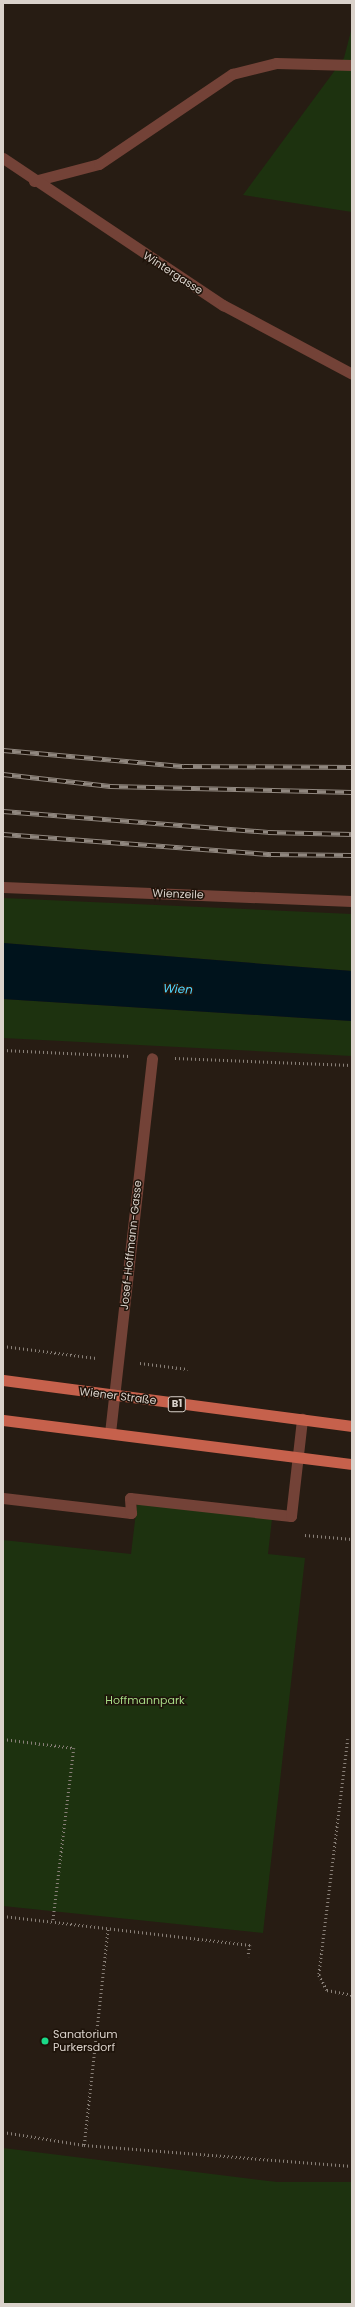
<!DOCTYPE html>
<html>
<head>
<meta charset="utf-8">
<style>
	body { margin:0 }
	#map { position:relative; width:355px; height:2307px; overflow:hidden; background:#271c13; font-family:Poppins,sans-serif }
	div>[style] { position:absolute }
	.green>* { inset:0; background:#1d320f }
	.water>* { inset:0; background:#00131c }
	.path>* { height:2.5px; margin-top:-1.25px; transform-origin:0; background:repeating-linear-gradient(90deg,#898078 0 1px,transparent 0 4px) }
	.service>* { height:11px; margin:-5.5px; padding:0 5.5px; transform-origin:5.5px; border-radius:5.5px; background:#734237 }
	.minor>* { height:11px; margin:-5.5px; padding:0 5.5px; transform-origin:5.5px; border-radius:5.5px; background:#734237 }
	.tertiary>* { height:11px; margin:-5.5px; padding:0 5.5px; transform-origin:5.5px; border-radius:5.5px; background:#734237 }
	.primary>* { height:11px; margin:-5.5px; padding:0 5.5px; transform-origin:5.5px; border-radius:5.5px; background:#c6614c }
	.rail>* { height:4.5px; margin-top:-2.25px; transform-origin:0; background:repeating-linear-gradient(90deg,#1e130a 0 9px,#90877f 0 18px); box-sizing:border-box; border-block:1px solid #90877f }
	.dots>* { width:11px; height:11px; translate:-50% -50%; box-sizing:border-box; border:2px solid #1e130a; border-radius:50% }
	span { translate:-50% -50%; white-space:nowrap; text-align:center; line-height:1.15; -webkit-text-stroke:3px #1e130a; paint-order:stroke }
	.shield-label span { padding:1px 3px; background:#1e130a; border:1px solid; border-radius:3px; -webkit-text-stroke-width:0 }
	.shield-label { font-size:10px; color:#dad2cb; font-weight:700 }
	.street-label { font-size:11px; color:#dad2cb }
	.park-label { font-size:11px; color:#a6db85 }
	.poi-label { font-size:11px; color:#dad2cb }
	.left { translate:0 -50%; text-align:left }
	.water-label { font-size:12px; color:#4fd3fc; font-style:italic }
	.frame { position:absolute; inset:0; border:4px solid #dad2cb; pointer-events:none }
</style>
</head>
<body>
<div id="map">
	<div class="green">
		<div style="clip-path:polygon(352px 27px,352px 212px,243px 195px,344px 58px)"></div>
		<div style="clip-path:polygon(3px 898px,352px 914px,352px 971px,3px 943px)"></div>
		<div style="clip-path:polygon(3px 999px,352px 1021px,352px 1056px,3px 1038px)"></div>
		<div style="clip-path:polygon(137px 1504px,272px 1519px,268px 1554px,305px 1558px,263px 1933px,3px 1906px,3px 1540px,131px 1554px)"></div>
		<div style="clip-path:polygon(3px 2148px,277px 2182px,352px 2182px,352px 2304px,3px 2304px)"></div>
	</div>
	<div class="water">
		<div style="clip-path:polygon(3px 943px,352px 971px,352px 1021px,3px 999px)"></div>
	</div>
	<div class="path">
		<div style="left:3px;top:1050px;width:127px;rotate:2.7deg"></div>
		<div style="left:175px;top:1058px;width:177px;rotate:2.3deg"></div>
		<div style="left:3px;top:1346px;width:94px;rotate:7.4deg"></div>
		<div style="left:140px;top:1363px;width:48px;rotate:7.1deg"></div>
		<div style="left:305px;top:1535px;width:47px;rotate:4.9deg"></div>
		<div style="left:3px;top:1739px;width:72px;rotate:7.2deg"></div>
		<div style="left:74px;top:1748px;width:175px;rotate:96.9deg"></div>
		<div style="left:348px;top:1739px;width:238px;rotate:97deg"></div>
		<div style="left:319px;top:1975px;width:17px;rotate:62deg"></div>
		<div style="left:327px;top:1990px;width:25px;rotate:11deg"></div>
		<div style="left:3px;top:1916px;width:249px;rotate:6.7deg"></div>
		<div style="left:250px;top:1945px;width:12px;rotate:99deg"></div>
		<div style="left:3px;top:2132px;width:82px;rotate:9.1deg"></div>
		<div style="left:84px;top:2145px;width:218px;rotate:-83.7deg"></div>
		<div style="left:84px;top:2145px;width:269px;rotate:4.5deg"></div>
	</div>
	<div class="service">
		<div style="left:34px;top:181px;width:67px;rotate:-14.7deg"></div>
		<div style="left:99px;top:164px;width:161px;rotate:-34.1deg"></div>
		<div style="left:232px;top:74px;width:45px;rotate:-14deg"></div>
		<div style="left:276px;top:63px;width:76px;rotate:1.5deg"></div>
		<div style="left:3px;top:887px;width:349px;rotate:2.3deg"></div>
		<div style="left:3px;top:1498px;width:129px;rotate:6.7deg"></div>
		<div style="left:131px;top:1513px;width:15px;rotate:-94deg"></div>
		<div style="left:130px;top:1498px;width:162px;rotate:6.4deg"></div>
		<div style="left:291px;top:1516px;width:98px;rotate:-83.5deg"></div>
	</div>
	<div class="minor">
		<div style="left:110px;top:1433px;width:377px;rotate:-83.6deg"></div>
	</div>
	<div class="tertiary">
		<div style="left:3px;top:158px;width:265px;rotate:33.8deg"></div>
		<div style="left:223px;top:305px;width:146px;rotate:28.1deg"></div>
	</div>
	<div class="primary">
		<div style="left:3px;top:1380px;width:352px;rotate:7.5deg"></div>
		<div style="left:3px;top:1420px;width:352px;rotate:7.2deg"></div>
	</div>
	<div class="rail">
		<div style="left:3px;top:750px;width:182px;rotate:5.1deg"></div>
		<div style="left:184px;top:766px;width:168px;rotate:0.3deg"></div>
		<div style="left:3px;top:774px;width:108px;rotate:6.4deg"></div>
		<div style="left:110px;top:786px;width:242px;rotate:1.4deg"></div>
		<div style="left:3px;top:811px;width:266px;rotate:4.5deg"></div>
		<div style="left:268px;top:832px;width:84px;rotate:1.4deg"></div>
		<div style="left:3px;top:834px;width:269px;rotate:4.3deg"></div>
		<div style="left:271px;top:854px;width:81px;rotate:0.7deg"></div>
	</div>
	<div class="dots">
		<div style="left:45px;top:2041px;background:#1ad988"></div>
	</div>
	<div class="shield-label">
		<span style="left:177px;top:1404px">B1</span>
	</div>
	<div class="street-label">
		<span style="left:173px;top:273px;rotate:33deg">Wintergasse</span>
		<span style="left:178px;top:894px;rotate:2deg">Wienzeile</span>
		<span style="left:131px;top:1245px;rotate:-84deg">Josef-Hoffmann-Gasse</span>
		<span style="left:118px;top:1396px;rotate:7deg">Wiener Straße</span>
	</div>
	<div class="park-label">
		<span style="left:145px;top:1700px">Hoffmannpark</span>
	</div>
	<div class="poi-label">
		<span class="left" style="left:53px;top:2041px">Sanatorium<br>Purkersdorf</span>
	</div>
	<div class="water-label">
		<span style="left:178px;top:989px;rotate:3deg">Wien</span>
	</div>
	<div class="frame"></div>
</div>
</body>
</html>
